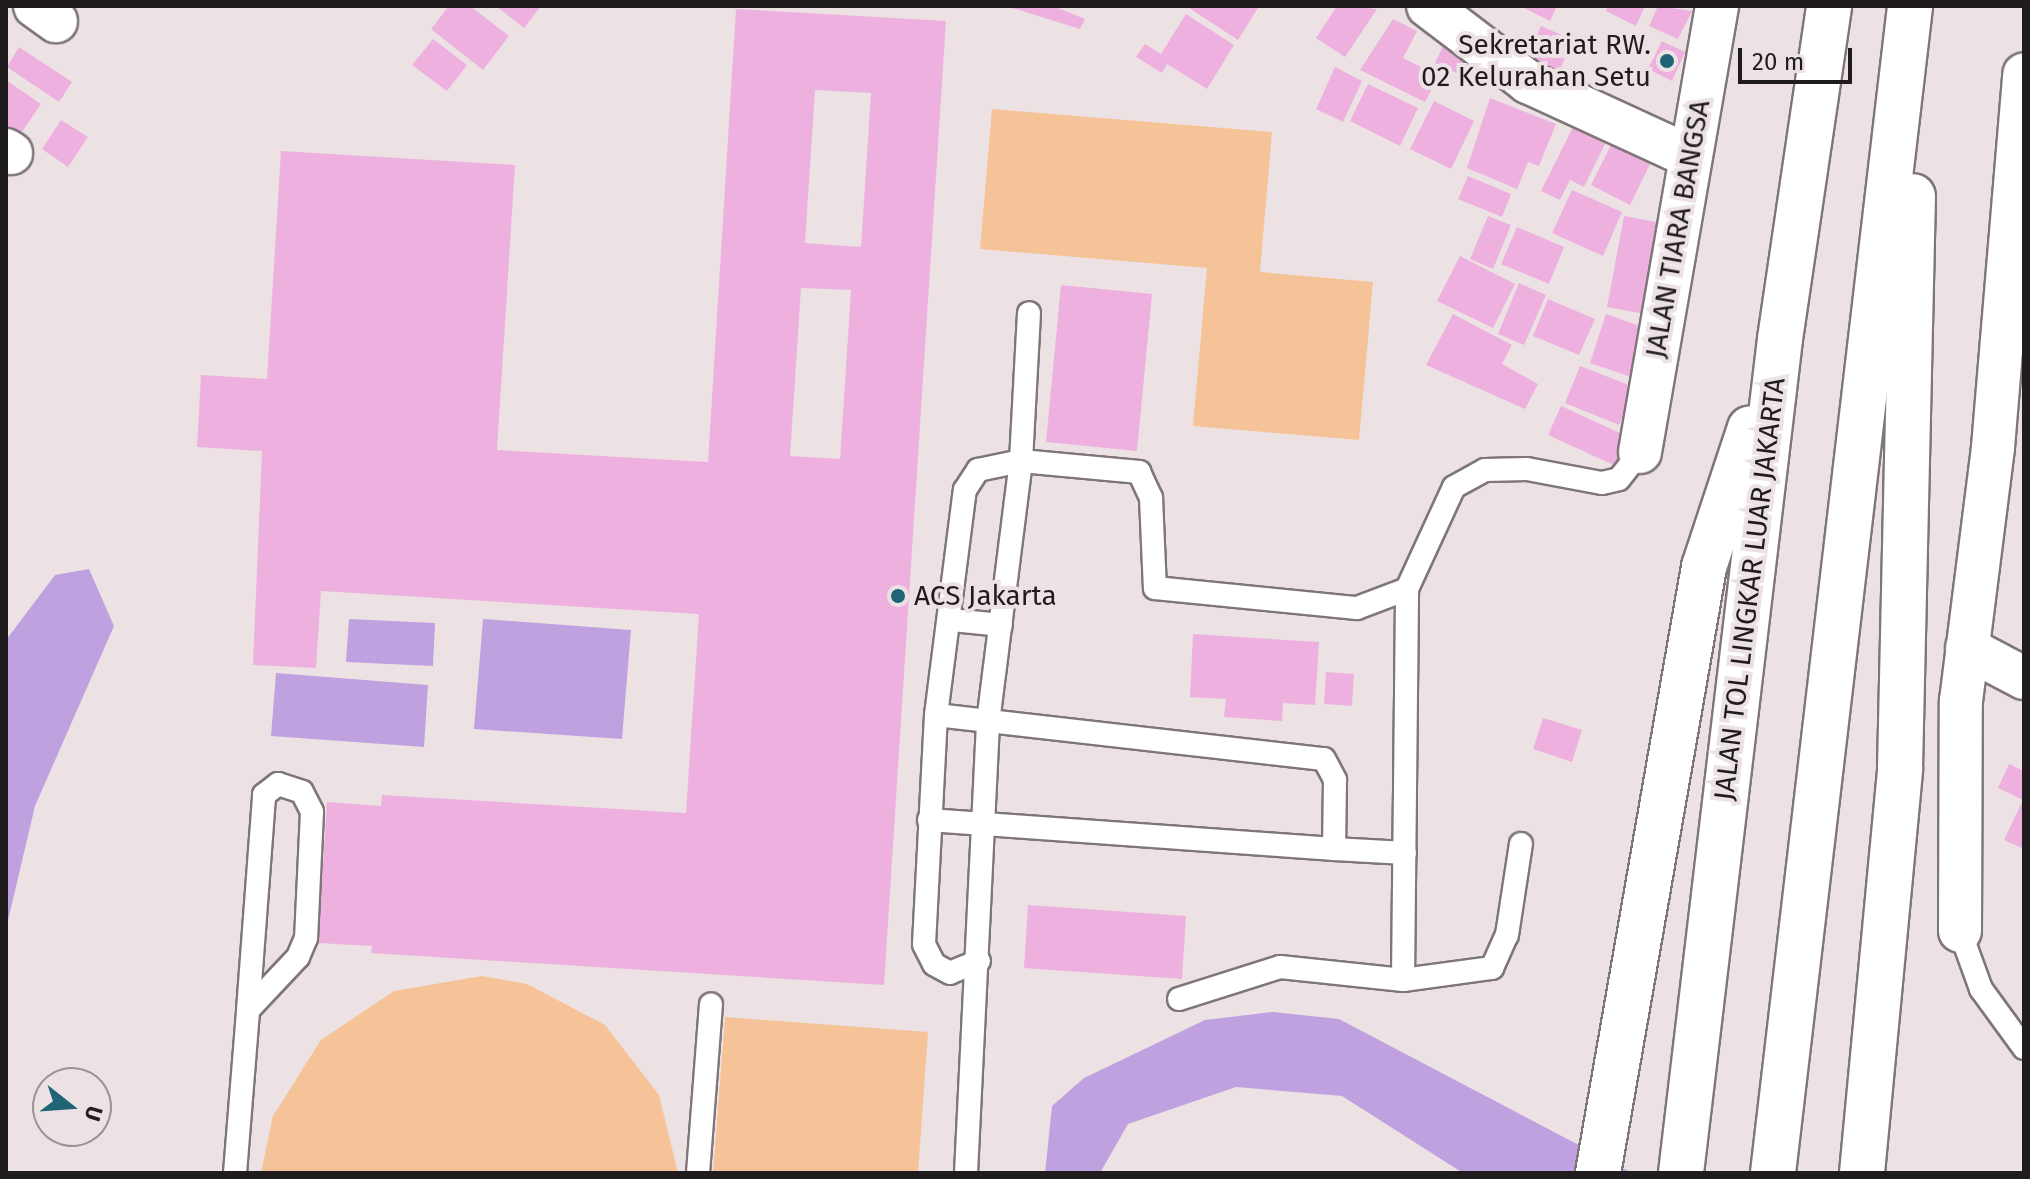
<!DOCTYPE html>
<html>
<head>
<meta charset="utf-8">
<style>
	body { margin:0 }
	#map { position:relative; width:2030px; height:1179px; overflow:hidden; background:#ece2e4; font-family:"Fira Sans",sans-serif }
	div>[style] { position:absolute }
	.green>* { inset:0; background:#f5c397 }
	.water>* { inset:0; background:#c0a1e0 }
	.building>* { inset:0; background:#eeb0df }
	.roads { filter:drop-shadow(2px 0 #7f7678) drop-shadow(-2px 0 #7f7678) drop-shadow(0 2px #7f7678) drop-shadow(0 -2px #7f7678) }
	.lane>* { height:22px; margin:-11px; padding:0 11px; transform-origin:11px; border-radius:11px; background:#fff }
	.street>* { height:42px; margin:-21px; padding:0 21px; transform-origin:21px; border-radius:21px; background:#fff }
	.highway>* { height:44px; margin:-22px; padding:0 22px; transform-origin:22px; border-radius:22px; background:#fff }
	.dots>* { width:22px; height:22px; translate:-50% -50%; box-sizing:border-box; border:4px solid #ece2e4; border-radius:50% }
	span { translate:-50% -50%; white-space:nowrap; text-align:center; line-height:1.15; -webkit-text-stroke:8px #ece2e4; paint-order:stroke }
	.poi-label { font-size:28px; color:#201c1d }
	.right { translate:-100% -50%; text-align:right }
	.left { translate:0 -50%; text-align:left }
	.street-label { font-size:28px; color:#201c1d }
	.frame { position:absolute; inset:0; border:8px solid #201c1d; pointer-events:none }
	.north { position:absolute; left:32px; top:1067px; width:80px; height:80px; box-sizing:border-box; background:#ece2e4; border:2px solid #9a9394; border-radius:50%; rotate:107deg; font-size:22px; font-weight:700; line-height:32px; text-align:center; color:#201c1d }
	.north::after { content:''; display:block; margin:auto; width:28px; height:36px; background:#206476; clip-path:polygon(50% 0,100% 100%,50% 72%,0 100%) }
	.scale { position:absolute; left:1738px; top:48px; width:114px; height:36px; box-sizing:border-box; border:4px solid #201c1d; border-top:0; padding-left:10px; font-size:24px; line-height:28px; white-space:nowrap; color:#201c1d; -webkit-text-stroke:6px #ece2e4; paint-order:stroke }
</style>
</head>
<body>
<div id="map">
	<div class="green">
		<div style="clip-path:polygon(992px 109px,1272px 132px,1260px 272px,1373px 282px,1359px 440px,1193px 426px,1207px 268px,980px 249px)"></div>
		<div style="clip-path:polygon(482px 976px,527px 984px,605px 1025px,659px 1095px,678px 1173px,261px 1173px,273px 1116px,321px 1040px,394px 991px)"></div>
		<div style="clip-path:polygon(725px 1017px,928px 1032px,918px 1173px,713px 1173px)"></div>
	</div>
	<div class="water">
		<div style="clip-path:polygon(89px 569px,114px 626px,35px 806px,6px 929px,6px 640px,55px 575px)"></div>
		<div style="clip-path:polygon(349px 619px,435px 623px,433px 666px,346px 662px)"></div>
		<div style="clip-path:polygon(483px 619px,631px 630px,622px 739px,474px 729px)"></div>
		<div style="clip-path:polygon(276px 673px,428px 685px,424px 747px,271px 736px)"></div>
		<div style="clip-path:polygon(1273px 1012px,1339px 1019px,1632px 1173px,1463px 1173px,1342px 1096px,1236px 1087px,1128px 1124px,1100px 1173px,1045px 1173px,1052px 1106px,1084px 1078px,1205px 1020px)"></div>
	</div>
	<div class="building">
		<div style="clip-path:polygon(449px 6px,470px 6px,509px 36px,483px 70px,431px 29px)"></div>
		<div style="clip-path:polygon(496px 6px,541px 6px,524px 28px)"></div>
		<div style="clip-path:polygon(1006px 6px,1053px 6px,1085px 19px,1080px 29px)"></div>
		<div style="clip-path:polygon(1186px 6px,1259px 6px,1238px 40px)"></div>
		<div style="clip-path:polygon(1337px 6px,1377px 9px,1345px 57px,1316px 38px)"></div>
		<div style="clip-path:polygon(1520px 6px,1557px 6px,1550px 21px)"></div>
		<div style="clip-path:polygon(1608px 6px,1645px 6px,1636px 26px,1606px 11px)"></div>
		<div style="clip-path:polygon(1658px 6px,1692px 11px,1678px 39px,1649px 26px)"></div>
		<div style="clip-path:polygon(evenodd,736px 9px,946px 21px,884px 985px,371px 953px,372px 946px,318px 943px,327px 802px,381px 806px,382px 795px,686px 813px,699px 614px,321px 591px,316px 668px,253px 665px,262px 451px,197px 447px,201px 375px,267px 379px,281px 151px,515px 165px,497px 450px,708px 462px,736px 9px,815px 90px,871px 93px,861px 247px,805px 243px,815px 90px,736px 9px,801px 288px,851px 290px,840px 459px,790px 456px,801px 288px)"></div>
		<div style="clip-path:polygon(1186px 14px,1234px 45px,1207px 89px,1167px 64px,1162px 73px,1136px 57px,1145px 44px,1161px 54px)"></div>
		<div style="clip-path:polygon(1393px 19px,1417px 31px,1403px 58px,1439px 76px,1425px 102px,1360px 70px)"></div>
		<div style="clip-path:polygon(1541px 26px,1573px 40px,1552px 87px,1521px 72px)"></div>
		<div style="clip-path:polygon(433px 39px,467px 65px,447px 91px,412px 65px)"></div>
		<div style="clip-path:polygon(1662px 41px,1685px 52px,1672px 81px,1648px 69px)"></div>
		<div style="clip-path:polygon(1443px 46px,1473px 60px,1465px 77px,1435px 63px)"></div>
		<div style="clip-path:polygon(19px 47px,72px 82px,59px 102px,7px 67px)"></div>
		<div style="clip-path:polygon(1335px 67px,1362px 81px,1343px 122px,1316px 109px)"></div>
		<div style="clip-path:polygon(6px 80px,41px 104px,15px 142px,6px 136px)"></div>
		<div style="clip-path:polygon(1368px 84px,1418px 108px,1400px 146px,1350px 121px)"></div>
		<div style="clip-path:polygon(1490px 98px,1556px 124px,1539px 166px,1528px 162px,1517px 189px,1467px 168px)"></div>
		<div style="clip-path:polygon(1434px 101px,1474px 121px,1451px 169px,1410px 149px)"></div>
		<div style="clip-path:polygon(61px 120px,88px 137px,68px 167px,42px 149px)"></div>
		<div style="clip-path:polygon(1575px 123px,1607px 140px,1584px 187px,1570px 180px,1560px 200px,1541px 191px)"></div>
		<div style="clip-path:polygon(1612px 143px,1651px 162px,1630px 205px,1591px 185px)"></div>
		<div style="clip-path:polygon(1468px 176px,1511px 194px,1502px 217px,1458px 199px)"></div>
		<div style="clip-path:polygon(1572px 190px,1622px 212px,1603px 256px,1552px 233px)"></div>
		<div style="clip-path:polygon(1488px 216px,1511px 225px,1493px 269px,1470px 259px)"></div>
		<div style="clip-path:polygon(1624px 216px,1662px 223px,1645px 314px,1607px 307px)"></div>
		<div style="clip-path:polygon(1517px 227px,1564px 247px,1549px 284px,1501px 264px)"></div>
		<div style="clip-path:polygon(1460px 256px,1515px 284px,1493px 328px,1437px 301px)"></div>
		<div style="clip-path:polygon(1519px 283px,1546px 295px,1524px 345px,1498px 334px)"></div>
		<div style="clip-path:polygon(1061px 285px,1152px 294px,1137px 451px,1046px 442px)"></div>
		<div style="clip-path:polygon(1548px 299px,1595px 319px,1579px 355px,1533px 336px)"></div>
		<div style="clip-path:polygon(1453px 314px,1512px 345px,1502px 364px,1538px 384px,1525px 409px,1426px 365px)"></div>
		<div style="clip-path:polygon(1606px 314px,1648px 329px,1631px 377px,1590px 363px)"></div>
		<div style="clip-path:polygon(1580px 366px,1634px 387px,1619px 425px,1565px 403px)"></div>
		<div style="clip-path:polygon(1561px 406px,1631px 438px,1618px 467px,1548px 435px)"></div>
		<div style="clip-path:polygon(1193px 634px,1319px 642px,1315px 705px,1283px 703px,1282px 721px,1224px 717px,1226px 699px,1190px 697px)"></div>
		<div style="clip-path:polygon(1326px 672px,1354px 674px,1352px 706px,1324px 704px)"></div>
		<div style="clip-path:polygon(1543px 718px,1582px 730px,1572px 762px,1533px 749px)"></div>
		<div style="clip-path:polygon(2009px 764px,2024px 771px,2024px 849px,2004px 840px,2023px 800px,1998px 788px)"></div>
		<div style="clip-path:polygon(1028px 905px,1186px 916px,1182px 979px,1024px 968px)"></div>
	</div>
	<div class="roads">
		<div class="lane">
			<div style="left:951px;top:620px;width:50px;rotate:5.7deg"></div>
			<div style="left:936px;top:715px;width:390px;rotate:6.5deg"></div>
			<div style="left:1324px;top:759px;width:24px;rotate:62deg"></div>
			<div style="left:1335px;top:780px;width:69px;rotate:90.8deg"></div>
			<div style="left:1334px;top:849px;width:71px;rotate:3.2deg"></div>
			<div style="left:929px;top:820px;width:406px;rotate:4.1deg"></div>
			<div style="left:1960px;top:931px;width:62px;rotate:70.1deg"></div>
			<div style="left:1981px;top:989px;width:73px;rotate:53.9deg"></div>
			<div style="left:979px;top:961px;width:31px;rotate:158deg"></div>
			<div style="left:950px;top:973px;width:18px;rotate:-151deg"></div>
			<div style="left:934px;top:964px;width:22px;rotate:-117deg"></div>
			<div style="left:924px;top:944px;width:229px;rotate:-87deg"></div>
			<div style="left:936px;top:715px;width:227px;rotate:-82.7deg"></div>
			<div style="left:965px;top:490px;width:24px;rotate:-57deg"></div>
			<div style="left:978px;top:470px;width:44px;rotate:-11.8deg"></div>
			<div style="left:1021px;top:461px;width:148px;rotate:-86.9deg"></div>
			<div style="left:1403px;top:980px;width:391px;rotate:-89.4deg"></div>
			<div style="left:1179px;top:999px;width:106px;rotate:-17.6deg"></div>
			<div style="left:1280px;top:967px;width:124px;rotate:6deg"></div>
			<div style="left:1403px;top:980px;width:90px;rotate:-7.7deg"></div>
			<div style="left:1492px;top:968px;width:36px;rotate:-66deg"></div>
			<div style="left:1507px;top:935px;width:92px;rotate:-81.3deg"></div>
			<div style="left:235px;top:1173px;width:164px;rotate:-85.4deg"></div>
			<div style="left:248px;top:1010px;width:216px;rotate:-85.7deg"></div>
			<div style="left:264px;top:795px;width:18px;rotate:-38deg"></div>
			<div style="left:278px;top:784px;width:25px;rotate:18deg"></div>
			<div style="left:302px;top:792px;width:22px;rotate:63deg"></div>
			<div style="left:312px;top:812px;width:126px;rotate:92.7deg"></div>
			<div style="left:306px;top:938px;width:21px;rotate:113deg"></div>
			<div style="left:298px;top:957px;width:73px;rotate:133.3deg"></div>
			<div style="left:698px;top:1173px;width:169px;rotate:-85.6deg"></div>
			<div style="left:966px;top:1173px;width:452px;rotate:-87.2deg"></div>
			<div style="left:988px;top:722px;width:263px;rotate:-82.8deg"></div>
			<div style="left:1021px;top:461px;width:119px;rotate:5.3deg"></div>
			<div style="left:1139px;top:472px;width:29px;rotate:65deg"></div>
			<div style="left:1151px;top:498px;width:90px;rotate:87.5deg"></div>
			<div style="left:1155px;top:588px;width:203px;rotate:5.7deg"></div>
			<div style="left:1357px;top:608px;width:53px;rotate:-20.8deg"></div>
			<div style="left:1407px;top:589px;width:112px;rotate:-65.3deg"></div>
			<div style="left:1454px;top:487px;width:35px;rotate:-29deg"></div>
			<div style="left:1485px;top:470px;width:42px;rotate:-1.4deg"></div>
			<div style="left:1527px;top:469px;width:76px;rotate:10.6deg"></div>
			<div style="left:1602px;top:483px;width:17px;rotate:-13deg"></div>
			<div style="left:1619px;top:479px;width:34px;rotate:-52deg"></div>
		</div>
		<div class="street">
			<div style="left:35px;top:6px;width:26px;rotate:36deg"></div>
			<div style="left:1428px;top:6px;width:126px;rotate:37.2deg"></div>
			<div style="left:1528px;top:82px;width:177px;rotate:24.7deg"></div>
			<div style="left:6px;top:150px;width:6px;rotate:31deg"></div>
			<div style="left:1640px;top:452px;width:453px;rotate:-80.2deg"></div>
			<div style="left:1967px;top:648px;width:64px;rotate:27.8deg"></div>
			<div style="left:1960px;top:931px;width:230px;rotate:-89.8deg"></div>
			<div style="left:1961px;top:701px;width:256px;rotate:-82.8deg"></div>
			<div style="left:1993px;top:447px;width:374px;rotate:-85.2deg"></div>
		</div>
		<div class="highway">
			<div style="left:1598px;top:1173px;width:615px;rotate:-80.08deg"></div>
			<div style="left:1704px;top:567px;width:146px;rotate:-71.7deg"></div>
			<div style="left:1681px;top:1173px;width:840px;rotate:-83.23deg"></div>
			<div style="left:1780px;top:339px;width:337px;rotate:-81.6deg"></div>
			<div style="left:1773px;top:1173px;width:1175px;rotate:-83.3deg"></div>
			<div style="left:1862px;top:1173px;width:407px;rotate:-84.6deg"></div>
			<div style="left:1900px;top:768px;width:572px;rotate:-88.7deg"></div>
		</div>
	</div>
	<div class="dots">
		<div style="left:1667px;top:61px;background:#206476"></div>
		<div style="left:898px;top:596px;background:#206476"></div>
	</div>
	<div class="poi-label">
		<span class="right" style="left:1651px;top:61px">Sekretariat RW.<br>02 Kelurahan Setu</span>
		<span class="left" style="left:914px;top:596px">ACS Jakarta</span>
	</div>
	<div class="street-label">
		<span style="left:1678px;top:229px;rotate:-80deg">JALAN TIARA BANGSA</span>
		<span style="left:1750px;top:589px;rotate:-83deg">JALAN TOL LINGKAR LUAR JAKARTA</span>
	</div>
	<div class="frame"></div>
	<div class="north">U</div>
	<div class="scale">20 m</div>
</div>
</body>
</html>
